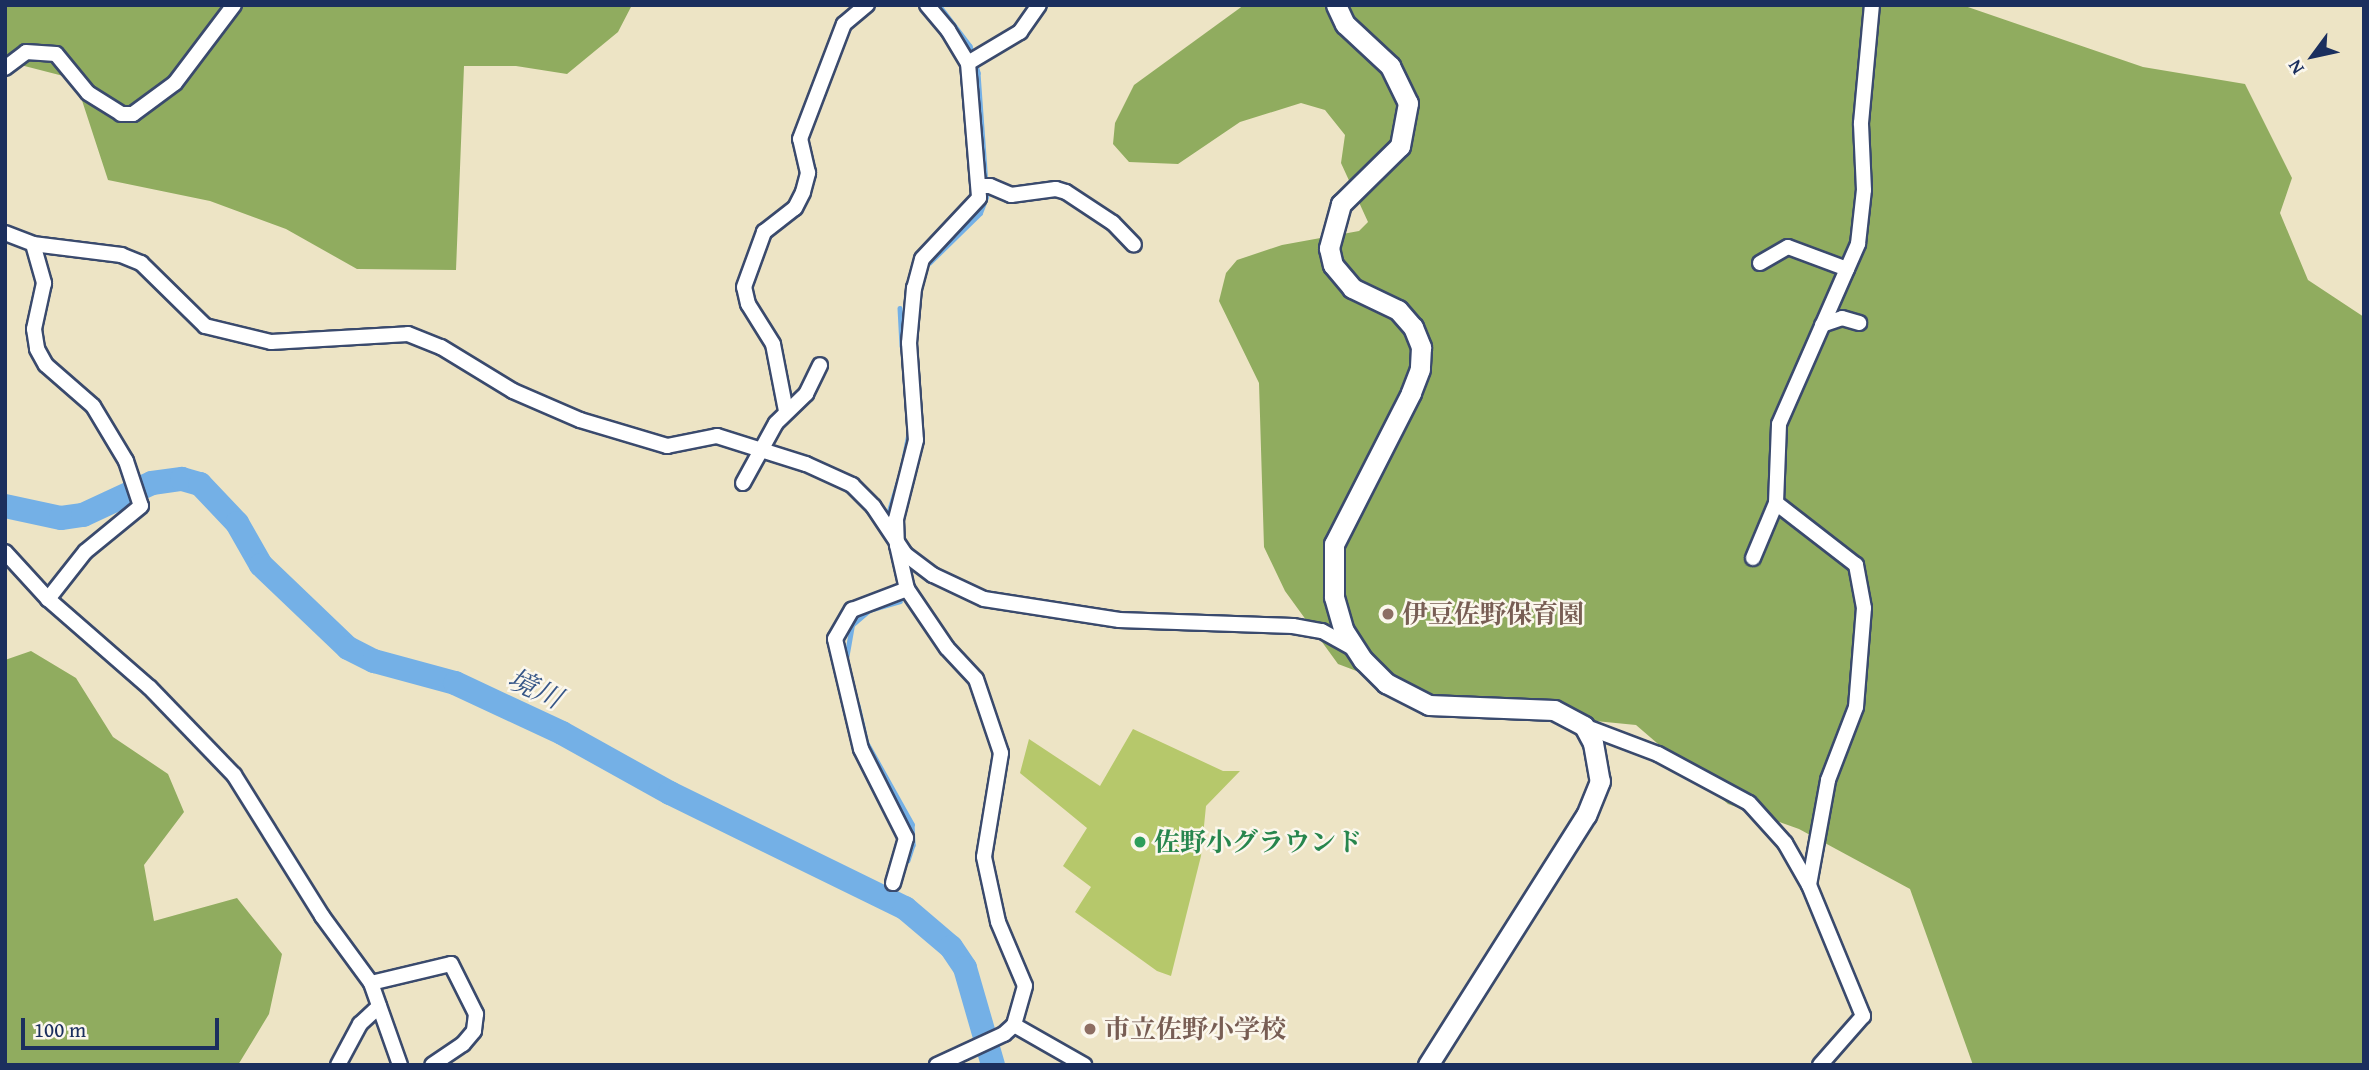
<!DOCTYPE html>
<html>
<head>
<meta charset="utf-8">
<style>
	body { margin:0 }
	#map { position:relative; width:2369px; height:1070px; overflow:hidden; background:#ede4c5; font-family:"Gentium Book Plus","Noto Serif JP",serif }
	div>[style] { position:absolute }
	.green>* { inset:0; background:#b6c86b }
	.forest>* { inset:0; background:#90ac5f }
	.stream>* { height:4.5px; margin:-2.25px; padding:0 2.25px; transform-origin:2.25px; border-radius:2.25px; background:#74b0e6 }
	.river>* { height:24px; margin:-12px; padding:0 12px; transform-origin:12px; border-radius:12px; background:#74b0e6 }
	.roads { filter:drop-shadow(2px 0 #3a4a6d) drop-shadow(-2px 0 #3a4a6d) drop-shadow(0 2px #3a4a6d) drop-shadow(0 -2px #3a4a6d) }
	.street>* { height:14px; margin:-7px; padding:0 7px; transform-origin:7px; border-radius:7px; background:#fff }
	.secondary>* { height:19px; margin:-9.5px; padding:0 9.5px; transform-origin:9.5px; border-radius:9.5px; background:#fff }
	.dots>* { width:19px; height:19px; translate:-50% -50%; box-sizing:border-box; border:4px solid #fbf7ec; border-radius:50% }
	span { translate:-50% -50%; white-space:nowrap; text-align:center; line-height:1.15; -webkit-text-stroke:5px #fbf7ec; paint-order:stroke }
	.education-label { font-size:26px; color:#785e54; font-weight:700 }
	.left { translate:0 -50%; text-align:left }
	.leisure-label { font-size:26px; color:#27864d; font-weight:700 }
	.water-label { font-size:28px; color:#365687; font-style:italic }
	.frame { position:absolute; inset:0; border:7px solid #1b2f5e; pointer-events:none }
	.north { position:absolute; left:2278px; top:21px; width:70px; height:70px; -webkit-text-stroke:5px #fbf7ec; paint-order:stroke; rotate:237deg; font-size:19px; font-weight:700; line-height:28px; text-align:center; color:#1b2f5e }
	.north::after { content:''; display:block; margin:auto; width:24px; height:32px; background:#1b2f5e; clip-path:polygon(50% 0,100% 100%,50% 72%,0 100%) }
	.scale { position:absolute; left:21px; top:1018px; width:198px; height:32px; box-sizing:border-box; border:4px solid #1b2f5e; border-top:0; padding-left:9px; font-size:21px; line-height:24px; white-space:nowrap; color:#1b2f5e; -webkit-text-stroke:5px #fbf7ec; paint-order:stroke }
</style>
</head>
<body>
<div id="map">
	<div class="green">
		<div style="clip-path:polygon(1133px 729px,1223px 771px,1240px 771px,1206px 806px,1201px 856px,1171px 976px,1157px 971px,1075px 912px,1091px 887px,1063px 866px,1087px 828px,1020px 773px,1029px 739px,1100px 786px)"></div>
	</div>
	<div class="forest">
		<div style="clip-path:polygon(5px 5px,632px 5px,618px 32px,567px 74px,516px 66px,464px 66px,456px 270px,357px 269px,286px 229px,210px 201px,108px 180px,75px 79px,5px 61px)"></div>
		<div style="clip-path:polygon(1244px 5px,1962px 5px,2143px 67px,2245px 84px,2292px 178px,2280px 213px,2308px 280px,2364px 317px,2364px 1065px,1973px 1065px,1910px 889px,1799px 829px,1728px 804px,1636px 725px,1452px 707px,1338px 664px,1285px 591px,1264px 547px,1259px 383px,1219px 301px,1226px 273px,1237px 260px,1282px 245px,1359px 231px,1368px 222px,1341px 163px,1345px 135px,1325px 110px,1301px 103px,1240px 122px,1178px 164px,1129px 162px,1113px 144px,1115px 123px,1134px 85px)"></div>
		<div style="clip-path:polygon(31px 651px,76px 678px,113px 737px,168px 774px,184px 812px,144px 865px,154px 921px,237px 898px,282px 954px,269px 1014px,238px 1065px,5px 1065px,5px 660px)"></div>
	</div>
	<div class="stream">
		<div style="left:939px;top:5px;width:51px;rotate:52.9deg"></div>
		<div style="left:970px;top:46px;width:28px;rotate:73deg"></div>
		<div style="left:978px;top:73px;width:112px;rotate:85.9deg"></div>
		<div style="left:929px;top:263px;width:71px;rotate:-44.4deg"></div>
		<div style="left:980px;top:213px;width:17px;rotate:-69deg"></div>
		<div style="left:900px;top:308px;width:38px;rotate:87deg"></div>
		<div style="left:902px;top:467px;width:37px;rotate:-79deg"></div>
		<div style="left:888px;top:514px;width:37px;rotate:-73deg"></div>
		<div style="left:846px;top:659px;width:35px;rotate:-80deg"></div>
		<div style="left:852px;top:625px;width:23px;rotate:-41deg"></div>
		<div style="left:869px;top:610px;width:32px;rotate:-16deg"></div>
		<div style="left:858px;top:705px;width:39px;rotate:77deg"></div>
		<div style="left:867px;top:743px;width:93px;rotate:60.9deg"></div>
		<div style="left:912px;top:824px;width:21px;rotate:87deg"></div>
		<div style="left:913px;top:845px;width:16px;rotate:108deg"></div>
		<div style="left:894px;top:902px;width:4px;rotate:-76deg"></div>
	</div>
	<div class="river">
		<div style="left:5px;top:506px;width:57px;rotate:12.1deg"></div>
		<div style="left:61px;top:518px;width:22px;rotate:-8deg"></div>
		<div style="left:83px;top:515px;width:76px;rotate:-24.9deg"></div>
		<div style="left:152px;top:483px;width:30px;rotate:-8deg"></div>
		<div style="left:182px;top:479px;width:19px;rotate:16deg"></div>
		<div style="left:200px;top:484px;width:54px;rotate:46.5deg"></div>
		<div style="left:237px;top:523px;width:48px;rotate:60.3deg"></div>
		<div style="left:261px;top:565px;width:120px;rotate:43.7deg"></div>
		<div style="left:348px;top:648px;width:29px;rotate:27deg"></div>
		<div style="left:374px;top:661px;width:84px;rotate:15.2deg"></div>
		<div style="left:455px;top:683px;width:118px;rotate:25deg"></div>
		<div style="left:562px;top:733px;width:124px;rotate:29.1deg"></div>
		<div style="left:670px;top:793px;width:262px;rotate:26.1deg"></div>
		<div style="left:905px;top:908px;width:60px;rotate:40.3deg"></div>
		<div style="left:951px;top:947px;width:25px;rotate:56deg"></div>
		<div style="left:965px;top:968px;width:101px;rotate:73.9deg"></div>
	</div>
	<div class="roads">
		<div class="street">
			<div style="left:927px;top:5px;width:33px;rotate:50deg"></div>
			<div style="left:948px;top:30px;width:39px;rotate:59deg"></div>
			<div style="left:968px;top:63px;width:135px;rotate:85.3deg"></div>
			<div style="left:979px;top:198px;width:83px;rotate:133.1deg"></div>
			<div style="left:922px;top:259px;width:30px;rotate:105deg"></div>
			<div style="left:914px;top:288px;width:55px;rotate:95.2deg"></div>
			<div style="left:909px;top:343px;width:97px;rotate:85.9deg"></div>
			<div style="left:916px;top:440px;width:81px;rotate:104.2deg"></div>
			<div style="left:896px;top:519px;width:26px;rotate:88deg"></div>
			<div style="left:897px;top:545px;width:45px;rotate:77.2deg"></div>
			<div style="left:907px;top:589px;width:71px;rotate:55.9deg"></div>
			<div style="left:947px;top:648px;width:42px;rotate:46.9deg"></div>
			<div style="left:976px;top:679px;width:78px;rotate:71.3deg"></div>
			<div style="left:1001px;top:753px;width:105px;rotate:99.3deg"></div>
			<div style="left:984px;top:857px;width:66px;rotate:77.8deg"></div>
			<div style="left:998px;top:922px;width:69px;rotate:67.1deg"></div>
			<div style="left:1025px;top:986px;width:41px;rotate:105.8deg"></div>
			<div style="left:1014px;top:1025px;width:13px;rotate:138deg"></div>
			<div style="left:1004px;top:1034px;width:74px;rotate:155.2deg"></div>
			<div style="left:968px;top:63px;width:61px;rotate:-30.8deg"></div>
			<div style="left:1020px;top:32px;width:33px;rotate:-55deg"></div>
			<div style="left:5px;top:68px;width:26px;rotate:-37deg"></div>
			<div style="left:26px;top:52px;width:30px;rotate:4deg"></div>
			<div style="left:56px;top:54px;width:50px;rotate:50.6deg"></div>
			<div style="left:88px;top:93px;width:39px;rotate:32deg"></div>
			<div style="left:121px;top:114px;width:12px"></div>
			<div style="left:133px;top:114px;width:52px;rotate:-36.4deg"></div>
			<div style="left:175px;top:83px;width:98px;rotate:-52.9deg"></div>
			<div style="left:979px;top:186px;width:11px"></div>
			<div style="left:990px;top:186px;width:23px;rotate:23deg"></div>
			<div style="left:1011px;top:195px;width:45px;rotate:-7.6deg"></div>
			<div style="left:1056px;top:189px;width:10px;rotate:17deg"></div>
			<div style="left:1066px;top:192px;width:56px;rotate:33.4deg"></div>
			<div style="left:1113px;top:223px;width:30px;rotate:46deg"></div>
			<div style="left:5px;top:233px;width:30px;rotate:21deg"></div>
			<div style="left:33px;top:244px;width:89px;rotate:7.1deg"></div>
			<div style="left:121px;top:255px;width:22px;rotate:22deg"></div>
			<div style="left:141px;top:263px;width:90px;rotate:44.5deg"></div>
			<div style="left:205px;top:326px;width:68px;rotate:13.6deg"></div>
			<div style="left:271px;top:342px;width:137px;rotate:-3.3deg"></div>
			<div style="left:408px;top:334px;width:35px;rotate:22deg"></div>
			<div style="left:441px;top:347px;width:84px;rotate:31.4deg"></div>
			<div style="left:513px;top:391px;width:73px;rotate:23.4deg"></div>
			<div style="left:580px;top:420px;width:91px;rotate:16.6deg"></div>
			<div style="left:667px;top:446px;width:51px;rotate:-11.3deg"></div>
			<div style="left:717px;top:436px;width:93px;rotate:17.5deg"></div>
			<div style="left:806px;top:464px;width:51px;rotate:24.5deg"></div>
			<div style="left:852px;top:485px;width:30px;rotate:45deg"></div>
			<div style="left:873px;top:506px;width:58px;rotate:56.3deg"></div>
			<div style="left:905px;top:554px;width:35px;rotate:37deg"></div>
			<div style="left:933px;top:575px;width:56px;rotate:25.2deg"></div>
			<div style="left:984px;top:599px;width:137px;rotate:8.8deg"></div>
			<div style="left:1119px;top:620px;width:174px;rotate:2deg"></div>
			<div style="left:1293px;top:626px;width:29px;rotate:10deg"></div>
			<div style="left:1322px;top:631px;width:39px;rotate:29deg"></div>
			<div style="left:33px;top:244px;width:41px;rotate:74.2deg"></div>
			<div style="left:44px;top:283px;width:47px;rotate:102.3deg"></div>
			<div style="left:34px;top:329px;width:20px;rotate:81deg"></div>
			<div style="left:37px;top:349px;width:18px;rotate:61deg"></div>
			<div style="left:46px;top:365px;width:62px;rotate:41.1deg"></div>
			<div style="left:93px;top:406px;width:64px;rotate:59deg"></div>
			<div style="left:126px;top:461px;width:47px;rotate:71.6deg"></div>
			<div style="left:141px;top:506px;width:72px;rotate:140.6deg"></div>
			<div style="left:85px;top:552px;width:60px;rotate:128.2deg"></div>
			<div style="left:1760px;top:263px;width:32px;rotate:-30deg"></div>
			<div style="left:1788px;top:247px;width:63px;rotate:20.4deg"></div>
			<div style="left:1822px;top:325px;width:21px;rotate:-19deg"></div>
			<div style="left:1842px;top:318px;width:18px;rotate:16deg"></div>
			<div style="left:786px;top:411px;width:68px;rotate:-101deg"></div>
			<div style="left:773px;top:344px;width:47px;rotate:-122deg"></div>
			<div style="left:748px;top:304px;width:17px;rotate:-103deg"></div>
			<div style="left:744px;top:287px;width:59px;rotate:-70deg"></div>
			<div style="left:764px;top:232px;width:39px;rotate:-38deg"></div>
			<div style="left:795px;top:208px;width:18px;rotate:-63deg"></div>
			<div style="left:803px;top:192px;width:20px;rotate:-75deg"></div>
			<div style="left:808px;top:173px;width:35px;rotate:-103deg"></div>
			<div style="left:800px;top:139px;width:123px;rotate:-69.1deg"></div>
			<div style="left:844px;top:24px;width:30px;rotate:-40deg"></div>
			<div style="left:743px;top:483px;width:68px;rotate:-61.2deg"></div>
			<div style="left:776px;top:423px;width:42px;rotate:-44deg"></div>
			<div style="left:806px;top:394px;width:32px;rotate:-64deg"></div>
			<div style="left:5px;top:552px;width:64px;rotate:47.5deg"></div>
			<div style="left:48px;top:599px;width:135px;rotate:41.1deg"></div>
			<div style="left:150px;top:688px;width:121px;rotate:46deg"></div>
			<div style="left:234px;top:775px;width:166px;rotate:58deg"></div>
			<div style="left:322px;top:916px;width:83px;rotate:53.8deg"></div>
			<div style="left:371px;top:983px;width:87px;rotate:70.5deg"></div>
			<div style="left:1753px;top:558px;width:60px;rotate:-67.3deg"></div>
			<div style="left:1584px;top:726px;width:79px;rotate:20.7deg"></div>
			<div style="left:1658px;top:754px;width:103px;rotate:28.3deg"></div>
			<div style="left:1749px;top:803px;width:54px;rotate:48deg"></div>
			<div style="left:1785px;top:843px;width:48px;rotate:60.3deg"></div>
			<div style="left:1809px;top:885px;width:142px;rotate:67.6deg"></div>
			<div style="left:1863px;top:1016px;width:65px;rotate:131.3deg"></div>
			<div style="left:893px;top:883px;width:47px;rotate:-73.9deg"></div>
			<div style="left:906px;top:838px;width:100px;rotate:-116.8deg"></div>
			<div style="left:861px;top:749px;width:113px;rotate:-103.3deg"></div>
			<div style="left:835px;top:639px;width:34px;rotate:-60deg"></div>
			<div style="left:852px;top:610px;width:59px;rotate:-20.9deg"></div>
			<div style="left:1809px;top:885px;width:107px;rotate:-79.7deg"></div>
			<div style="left:1828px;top:780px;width:78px;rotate:-69deg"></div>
			<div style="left:1856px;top:707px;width:99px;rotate:-85.4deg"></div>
			<div style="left:1864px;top:608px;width:44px;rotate:-100.5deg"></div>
			<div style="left:1856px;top:565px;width:101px;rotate:-142.2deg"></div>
			<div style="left:1776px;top:503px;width:79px;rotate:-87.8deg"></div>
			<div style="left:1779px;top:424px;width:197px;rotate:-66.3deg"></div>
			<div style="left:1858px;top:244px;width:54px;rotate:-83.7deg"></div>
			<div style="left:1864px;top:190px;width:67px;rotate:-92.6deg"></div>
			<div style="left:1861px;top:123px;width:119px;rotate:-84.7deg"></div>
			<div style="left:371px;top:983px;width:82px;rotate:-13.4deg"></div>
			<div style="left:451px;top:964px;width:56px;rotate:63.4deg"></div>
			<div style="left:476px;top:1014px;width:17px;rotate:97deg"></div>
			<div style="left:474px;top:1031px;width:17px;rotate:130deg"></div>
			<div style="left:463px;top:1044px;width:37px;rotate:146deg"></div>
			<div style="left:1014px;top:1025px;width:81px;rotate:29.7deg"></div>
			<div style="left:338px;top:1065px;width:47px;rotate:-61.8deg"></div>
			<div style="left:360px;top:1024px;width:26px;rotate:-43deg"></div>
		</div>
		<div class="secondary">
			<div style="left:1336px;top:5px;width:21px;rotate:65deg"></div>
			<div style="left:1345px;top:24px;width:62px;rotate:43deg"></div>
			<div style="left:1390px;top:66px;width:41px;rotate:64.1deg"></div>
			<div style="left:1408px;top:103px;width:44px;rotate:100.5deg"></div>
			<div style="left:1400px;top:146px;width:83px;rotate:135.5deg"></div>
			<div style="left:1341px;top:204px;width:46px;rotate:105.3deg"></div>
			<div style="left:1329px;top:248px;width:17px;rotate:77deg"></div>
			<div style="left:1333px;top:265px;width:30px;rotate:50deg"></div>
			<div style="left:1352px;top:288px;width:51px;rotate:25.6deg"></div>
			<div style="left:1398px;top:310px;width:23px;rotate:49deg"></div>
			<div style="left:1413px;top:327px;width:22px;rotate:68deg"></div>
			<div style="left:1421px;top:347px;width:22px;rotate:93deg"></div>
			<div style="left:1420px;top:369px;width:26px;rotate:111deg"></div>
			<div style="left:1411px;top:393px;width:169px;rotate:117deg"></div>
			<div style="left:1334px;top:544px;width:53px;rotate:90deg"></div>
			<div style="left:1334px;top:597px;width:35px;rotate:74deg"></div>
			<div style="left:1344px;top:631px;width:35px;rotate:57deg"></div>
			<div style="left:1363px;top:660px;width:33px;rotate:45deg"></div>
			<div style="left:1386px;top:683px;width:48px;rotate:27.1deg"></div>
			<div style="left:1429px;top:705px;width:125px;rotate:2.3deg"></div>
			<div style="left:1554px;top:710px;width:34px;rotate:28deg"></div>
			<div style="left:1584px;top:726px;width:19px;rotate:62deg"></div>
			<div style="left:1593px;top:743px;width:39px;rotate:80deg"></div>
			<div style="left:1600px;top:781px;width:37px;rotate:112deg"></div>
			<div style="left:1586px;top:815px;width:296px;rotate:122.3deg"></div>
		</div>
	</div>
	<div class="dots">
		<div style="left:1388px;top:614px;background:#8d6e63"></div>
		<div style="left:1140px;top:842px;background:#2e9e5b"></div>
		<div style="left:1090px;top:1029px;background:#8d6e63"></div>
	</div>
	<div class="education-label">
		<span class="left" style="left:1402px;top:614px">伊豆佐野保育園</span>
		<span class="left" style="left:1104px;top:1029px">市立佐野小学校</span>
	</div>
	<div class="leisure-label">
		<span class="left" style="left:1154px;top:842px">佐野小グラウンド</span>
	</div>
	<div class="water-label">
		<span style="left:535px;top:688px;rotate:25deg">境川</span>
	</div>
	<div class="frame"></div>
	<div class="north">N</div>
	<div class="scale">100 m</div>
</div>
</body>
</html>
